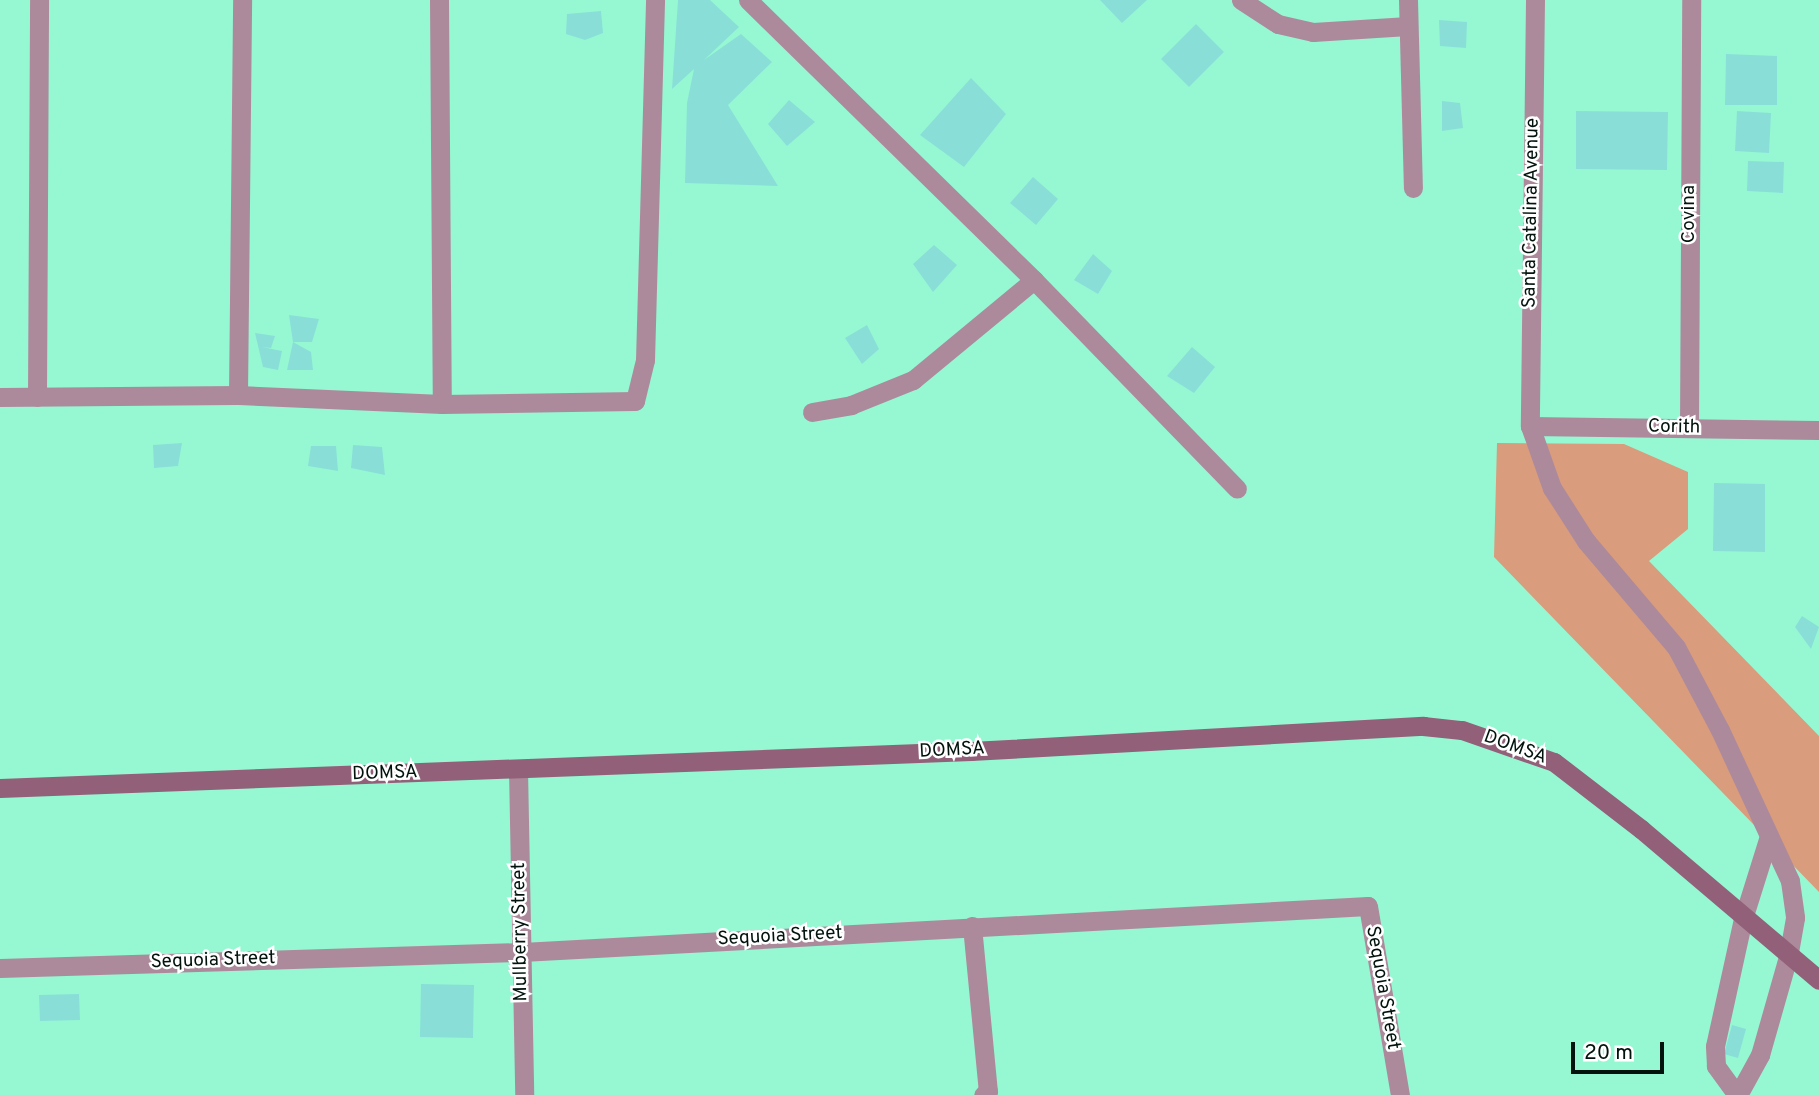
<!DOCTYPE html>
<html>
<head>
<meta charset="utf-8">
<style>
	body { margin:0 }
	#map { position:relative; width:1819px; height:1095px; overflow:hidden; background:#95f8d3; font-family:Overpass,sans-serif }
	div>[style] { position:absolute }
	.forest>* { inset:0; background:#d99c7d }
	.building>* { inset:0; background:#89dfd7 }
	.minor>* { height:19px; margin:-9.5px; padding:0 9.5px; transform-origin:9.5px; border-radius:9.5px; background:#ad8a9b }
	.tertiary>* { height:19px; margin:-9.5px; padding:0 9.5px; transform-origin:9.5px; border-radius:9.5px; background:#ad8a9b }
	.secondary>* { height:19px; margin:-9.5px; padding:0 9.5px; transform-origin:9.5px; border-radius:9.5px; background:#926079 }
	span { translate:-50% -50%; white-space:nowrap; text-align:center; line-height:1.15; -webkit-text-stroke:5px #fff; paint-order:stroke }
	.street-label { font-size:19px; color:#01130c }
	.scale { position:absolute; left:1571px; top:1042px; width:93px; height:32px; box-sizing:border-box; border:4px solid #01130c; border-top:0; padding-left:9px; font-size:21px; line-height:24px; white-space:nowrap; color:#01130c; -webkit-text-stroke:5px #fff; paint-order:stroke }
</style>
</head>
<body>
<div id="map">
	<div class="forest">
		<div style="clip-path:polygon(1497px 443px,1624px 444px,1688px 472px,1688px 529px,1649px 561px,1819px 736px,1819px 892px,1494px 557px)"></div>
	</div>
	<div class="building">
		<div style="clip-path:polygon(678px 0,710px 0,739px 27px,704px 60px,741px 34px,772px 62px,728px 105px,778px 186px,685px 183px,687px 103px,694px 69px,672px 89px)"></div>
		<div style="clip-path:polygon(1100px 0,1147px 0,1122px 23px)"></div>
		<div style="clip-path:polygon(601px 11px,603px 33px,585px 40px,566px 34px,567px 14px)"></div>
		<div style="clip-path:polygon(1439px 20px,1467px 22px,1466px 48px,1440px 46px)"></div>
		<div style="clip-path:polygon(1196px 24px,1224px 52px,1189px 87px,1161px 59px)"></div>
		<div style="clip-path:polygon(1726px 54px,1777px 56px,1777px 105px,1725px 105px)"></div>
		<div style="clip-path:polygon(971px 78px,1006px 114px,964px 167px,920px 135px)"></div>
		<div style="clip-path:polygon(789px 100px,815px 122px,787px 146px,768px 124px)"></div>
		<div style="clip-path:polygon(1442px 101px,1460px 103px,1463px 128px,1442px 131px)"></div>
		<div style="clip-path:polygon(1576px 111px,1668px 112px,1667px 170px,1576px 169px)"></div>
		<div style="clip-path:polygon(1737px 111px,1771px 113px,1769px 153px,1735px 151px)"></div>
		<div style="clip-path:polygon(1748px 161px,1784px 162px,1783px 193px,1747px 191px)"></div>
		<div style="clip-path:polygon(1033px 177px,1058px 199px,1036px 225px,1010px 203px)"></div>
		<div style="clip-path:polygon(934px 245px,957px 265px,933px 292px,913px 264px)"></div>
		<div style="clip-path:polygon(1093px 254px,1112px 271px,1098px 294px,1074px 280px)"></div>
		<div style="clip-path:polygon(289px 315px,319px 319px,312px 342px,293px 342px,311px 352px,313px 370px,287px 370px,293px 342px)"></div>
		<div style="clip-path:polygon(867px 325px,879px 349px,862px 364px,845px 338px)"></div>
		<div style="clip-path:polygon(255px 333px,275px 336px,271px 348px,262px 347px,282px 351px,278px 370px,263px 367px)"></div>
		<div style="clip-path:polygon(1192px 347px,1215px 367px,1194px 393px,1167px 376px)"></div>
		<div style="clip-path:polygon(182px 443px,178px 466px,154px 468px,153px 445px)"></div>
		<div style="clip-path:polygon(353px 445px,382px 447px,385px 475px,351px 468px)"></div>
		<div style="clip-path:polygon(311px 446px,336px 446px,338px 471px,308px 466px)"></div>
		<div style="clip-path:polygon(1714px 483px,1765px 484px,1765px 552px,1713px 551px)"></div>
		<div style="clip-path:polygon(1802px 616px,1819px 627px,1811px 649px,1795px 627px)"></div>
		<div style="clip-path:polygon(421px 984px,474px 985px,473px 1038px,420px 1037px)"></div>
		<div style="clip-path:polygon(79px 994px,80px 1020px,40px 1021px,39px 995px)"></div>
		<div style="clip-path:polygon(1732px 1025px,1746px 1029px,1738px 1058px,1724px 1054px)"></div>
	</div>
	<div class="minor">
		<div style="left:439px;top:0;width:404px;rotate:89.6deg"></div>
		<div style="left:748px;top:0;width:400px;rotate:44.4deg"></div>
		<div style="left:1034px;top:280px;width:291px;rotate:45.8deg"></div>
		<div style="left:1241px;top:0;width:44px;rotate:33deg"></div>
		<div style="left:1278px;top:24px;width:36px;rotate:13deg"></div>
		<div style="left:1313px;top:32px;width:95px;rotate:-3.6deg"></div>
		<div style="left:1408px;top:0;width:188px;rotate:88.5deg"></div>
		<div style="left:238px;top:395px;width:395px;rotate:-89.4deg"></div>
		<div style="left:0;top:397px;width:238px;rotate:-0.5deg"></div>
		<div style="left:238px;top:395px;width:204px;rotate:2.5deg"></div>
		<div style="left:442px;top:404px;width:193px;rotate:-0.9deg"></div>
		<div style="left:635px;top:401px;width:42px;rotate:-76.3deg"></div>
		<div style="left:645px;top:360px;width:360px;rotate:-88.4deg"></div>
		<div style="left:37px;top:397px;width:397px;rotate:-89.7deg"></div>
		<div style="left:812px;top:412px;width:40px;rotate:-10deg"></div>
		<div style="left:851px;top:405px;width:67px;rotate:-22deg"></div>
		<div style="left:913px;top:380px;width:157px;rotate:-39.6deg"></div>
		<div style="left:1530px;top:426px;width:289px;rotate:0.8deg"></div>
		<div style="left:1689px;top:428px;width:428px;rotate:-89.7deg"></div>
		<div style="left:518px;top:769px;width:326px;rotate:88.9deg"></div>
		<div style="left:972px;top:926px;width:166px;rotate:84.5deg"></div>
		<div style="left:988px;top:1091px;width:6px;rotate:141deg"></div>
		<div style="left:0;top:968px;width:522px;rotate:-1.76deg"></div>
		<div style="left:522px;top:952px;width:847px;rotate:-3.11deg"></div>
		<div style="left:1368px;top:906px;width:192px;rotate:80.4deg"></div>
		<div style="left:1737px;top:1095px;width:36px;rotate:-126deg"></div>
		<div style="left:1716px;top:1066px;width:20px;rotate:-93deg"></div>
		<div style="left:1715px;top:1046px;width:130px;rotate:-77.6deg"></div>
		<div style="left:1738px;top:1095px;width:46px;rotate:-61.2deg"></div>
		<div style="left:1760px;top:1055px;width:102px;rotate:-74.1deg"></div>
	</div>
	<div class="tertiary">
		<div style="left:1535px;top:0;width:426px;rotate:90.7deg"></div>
		<div style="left:1530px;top:426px;width:66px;rotate:70.5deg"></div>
		<div style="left:1552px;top:488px;width:63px;rotate:57.3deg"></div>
		<div style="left:1586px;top:541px;width:139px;rotate:49.7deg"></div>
		<div style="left:1676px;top:647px;width:94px;rotate:62.1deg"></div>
		<div style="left:1720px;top:730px;width:166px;rotate:65.1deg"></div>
		<div style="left:1790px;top:881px;width:37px;rotate:82deg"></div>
		<div style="left:1795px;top:918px;width:40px;rotate:100deg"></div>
		<div style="left:1743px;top:919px;width:84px;rotate:-72.6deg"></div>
	</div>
	<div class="secondary">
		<div style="left:0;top:788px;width:972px;rotate:-2.18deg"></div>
		<div style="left:971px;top:751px;width:453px;rotate:-3.2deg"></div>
		<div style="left:1423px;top:726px;width:39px;rotate:6deg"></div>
		<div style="left:1462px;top:730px;width:97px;rotate:19.2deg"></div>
		<div style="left:1554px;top:762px;width:110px;rotate:37.6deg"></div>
		<div style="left:1641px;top:829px;width:233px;rotate:40.3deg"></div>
	</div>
	<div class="street-label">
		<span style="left:1532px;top:213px;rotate:-89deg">Santa Catalina Avenue</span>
		<span style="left:1690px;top:214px;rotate:-90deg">Covina</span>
		<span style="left:1674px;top:428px;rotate:1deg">Corith</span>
		<span style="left:1515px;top:748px;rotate:20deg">DOMSA</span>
		<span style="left:952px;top:751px;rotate:-3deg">DOMSA</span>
		<span style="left:385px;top:774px;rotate:-2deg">DOMSA</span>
		<span style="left:521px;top:932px;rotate:-91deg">Mullberry Street</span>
		<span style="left:780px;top:937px;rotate:-3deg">Sequoia Street</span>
		<span style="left:213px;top:961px;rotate:-2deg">Sequoia Street</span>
		<span style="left:1382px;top:988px;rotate:80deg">Sequoia Street</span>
	</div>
	<div class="scale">20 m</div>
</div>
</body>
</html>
